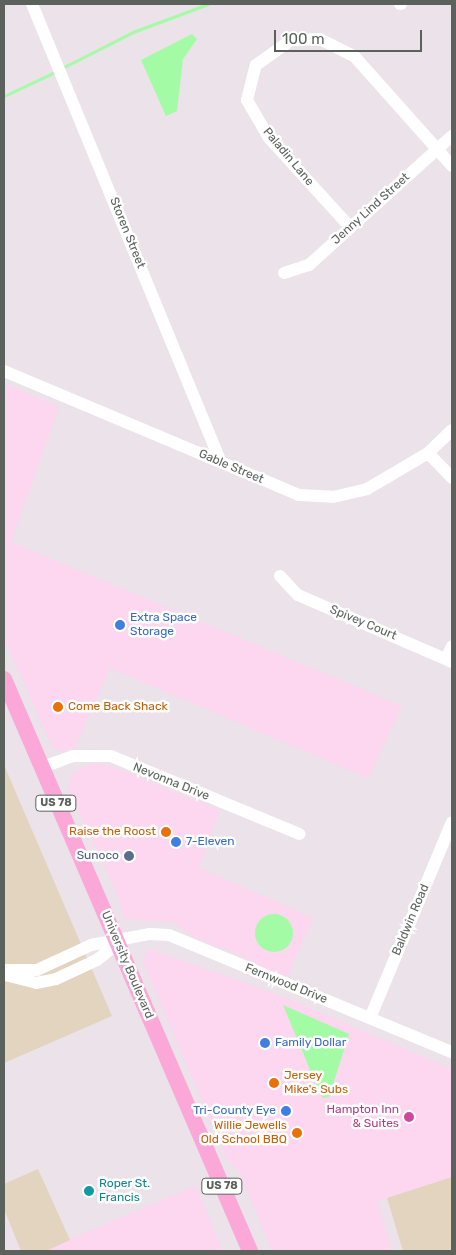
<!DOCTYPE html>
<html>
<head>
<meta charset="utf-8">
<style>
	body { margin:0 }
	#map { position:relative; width:456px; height:1255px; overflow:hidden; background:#ece2e9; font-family:Rubik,sans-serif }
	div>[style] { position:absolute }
	.commercial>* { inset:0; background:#fcd7ef }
	.green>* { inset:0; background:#e3d4bf }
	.water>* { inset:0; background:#a3fba5 }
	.round { border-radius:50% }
	.stream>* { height:3px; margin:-1.5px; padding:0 1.5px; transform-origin:1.5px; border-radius:1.5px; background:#a3fba5 }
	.minor>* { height:12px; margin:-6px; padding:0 6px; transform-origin:6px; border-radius:6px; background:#fff }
	.major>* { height:16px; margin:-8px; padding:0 8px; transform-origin:8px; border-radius:8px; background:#fba8d8 }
	.dots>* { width:14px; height:14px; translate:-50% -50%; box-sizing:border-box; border:2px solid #fff; border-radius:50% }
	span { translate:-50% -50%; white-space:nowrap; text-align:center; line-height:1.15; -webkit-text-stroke:5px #fff; paint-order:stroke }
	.shield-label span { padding:1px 4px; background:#fff; border:1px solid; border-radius:4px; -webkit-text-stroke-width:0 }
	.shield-label { font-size:11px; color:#5a625b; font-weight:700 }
	.street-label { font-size:12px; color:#5a625b }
	.shop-label { font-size:12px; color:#366cbe }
	.left { translate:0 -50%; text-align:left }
	.right { translate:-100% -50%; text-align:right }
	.food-label { font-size:12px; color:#c56008 }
	.service-label { font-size:12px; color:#4e5e75 }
	.hotel-label { font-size:12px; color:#b23c85 }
	.culture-label { font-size:12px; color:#0d838f }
	.frame { position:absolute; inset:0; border:5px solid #5a625b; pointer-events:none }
	.scale { position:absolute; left:274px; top:30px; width:148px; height:22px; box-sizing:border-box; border:2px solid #5a625b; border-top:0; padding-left:6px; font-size:15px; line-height:18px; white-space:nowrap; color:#5a625b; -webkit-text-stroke:4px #fff; paint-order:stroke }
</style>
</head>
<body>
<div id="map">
	<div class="commercial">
		<div style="clip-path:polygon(4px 383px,59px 407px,11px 542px,402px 706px,368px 778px,110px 668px,75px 748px,61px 751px,52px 747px,4px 638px)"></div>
		<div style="clip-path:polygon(93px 763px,111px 766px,220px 810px,199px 868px,313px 918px,286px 980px,241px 955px,195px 938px,173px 922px,124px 919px,117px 893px,68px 789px,71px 773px)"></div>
		<div style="clip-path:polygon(149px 949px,279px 995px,452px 1069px,452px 1177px,377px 1201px,392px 1251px,272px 1251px,239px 1171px,227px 1160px,143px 962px)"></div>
		<div style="clip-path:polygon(195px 1186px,223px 1251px,46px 1251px,78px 1236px)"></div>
	</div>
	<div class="green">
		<div style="clip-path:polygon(4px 765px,112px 1016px,4px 1063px)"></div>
		<div style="clip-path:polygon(38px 1169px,70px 1240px,46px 1251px,21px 1251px,4px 1209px,4px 1184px)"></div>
		<div style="clip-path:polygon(452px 1177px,452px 1251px,403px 1251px,387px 1198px)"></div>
	</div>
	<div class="water">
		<div style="clip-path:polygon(192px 34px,197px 39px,183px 59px,177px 111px,166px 116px,141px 60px)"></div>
		<div class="round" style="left:255px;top:914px;width:38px;height:38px"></div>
		<div style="clip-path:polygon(283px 1005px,349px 1034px,329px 1097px,323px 1098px,318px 1089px)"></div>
	</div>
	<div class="stream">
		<div style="left:62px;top:68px;width:80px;rotate:-26.9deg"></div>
		<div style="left:133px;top:32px;width:80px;rotate:-20.5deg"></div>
		<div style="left:4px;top:96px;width:59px;rotate:-25.3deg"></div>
	</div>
	<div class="minor">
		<div style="left:32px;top:4px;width:495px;rotate:67.6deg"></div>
		<div style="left:400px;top:4px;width:1px"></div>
		<div style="left:350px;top:227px;width:120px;rotate:-132.3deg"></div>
		<div style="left:269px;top:138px;width:44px;rotate:-120.1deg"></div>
		<div style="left:247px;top:100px;width:36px;rotate:-76deg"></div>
		<div style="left:256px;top:65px;width:43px;rotate:-35.5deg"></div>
		<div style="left:291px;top:40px;width:29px;rotate:-2deg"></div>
		<div style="left:320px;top:39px;width:39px;rotate:27deg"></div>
		<div style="left:355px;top:57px;width:146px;rotate:48.3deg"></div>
		<div style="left:284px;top:273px;width:26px;rotate:-18deg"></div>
		<div style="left:309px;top:265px;width:193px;rotate:-42.1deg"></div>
		<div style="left:4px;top:371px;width:320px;rotate:22.8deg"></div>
		<div style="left:299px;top:495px;width:34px;rotate:3deg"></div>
		<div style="left:333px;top:497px;width:35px;rotate:-13deg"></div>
		<div style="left:367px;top:489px;width:71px;rotate:-30.5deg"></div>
		<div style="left:428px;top:453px;width:33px;rotate:-44deg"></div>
		<div style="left:428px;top:453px;width:35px;rotate:46deg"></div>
		<div style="left:280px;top:576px;width:26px;rotate:47deg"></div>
		<div style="left:298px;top:595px;width:168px;rotate:23.5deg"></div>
		<div style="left:446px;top:659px;width:14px;rotate:-65deg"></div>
		<div style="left:40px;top:768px;width:35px;rotate:-20deg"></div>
		<div style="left:73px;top:756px;width:38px"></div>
		<div style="left:111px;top:756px;width:204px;rotate:22.5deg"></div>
		<div style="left:4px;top:970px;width:33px"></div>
		<div style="left:37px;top:970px;width:60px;rotate:-24.8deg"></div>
		<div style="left:91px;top:945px;width:60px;rotate:-10.6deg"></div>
		<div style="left:150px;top:934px;width:19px;rotate:3deg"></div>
		<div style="left:169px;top:935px;width:306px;rotate:22.5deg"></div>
		<div style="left:5px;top:975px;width:32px;rotate:14deg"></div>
		<div style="left:36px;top:983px;width:20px;rotate:-11deg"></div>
		<div style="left:56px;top:979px;width:45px;rotate:-24.9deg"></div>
		<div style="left:97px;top:960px;width:27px;rotate:-39deg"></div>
		<div style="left:370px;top:1018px;width:212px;rotate:-67.3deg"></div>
	</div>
	<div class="major">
		<div style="left:4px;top:679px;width:623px;rotate:66.73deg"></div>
	</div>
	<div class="dots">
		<div style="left:120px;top:625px;background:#3f7fe0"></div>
		<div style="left:58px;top:707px;background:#e8710a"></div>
		<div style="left:166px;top:832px;background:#e8710a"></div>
		<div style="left:176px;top:842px;background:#3f7fe0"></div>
		<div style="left:129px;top:856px;background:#5c6f8a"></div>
		<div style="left:265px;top:1043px;background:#3f7fe0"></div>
		<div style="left:274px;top:1083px;background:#e8710a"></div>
		<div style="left:286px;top:1111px;background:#3f7fe0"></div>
		<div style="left:409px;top:1117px;background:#d1479c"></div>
		<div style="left:297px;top:1133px;background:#e8710a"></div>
		<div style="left:89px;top:1191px;background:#0f9aa8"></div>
	</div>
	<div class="shield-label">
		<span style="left:56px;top:803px">US 78</span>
		<span style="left:222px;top:1186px">US 78</span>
	</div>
	<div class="street-label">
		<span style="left:288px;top:157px;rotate:50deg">Paladin Lane</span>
		<span style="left:371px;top:209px;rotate:-42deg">Jenny Lind Street</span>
		<span style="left:127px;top:233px;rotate:68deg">Storen Street</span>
		<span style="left:231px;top:467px;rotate:23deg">Gable Street</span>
		<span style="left:363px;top:623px;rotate:23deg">Spivey Court</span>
		<span style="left:171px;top:782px;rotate:22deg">Nevonna Drive</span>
		<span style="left:411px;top:920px;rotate:-67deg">Baldwin Road</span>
		<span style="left:127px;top:965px;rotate:67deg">University Boulevard</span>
		<span style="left:286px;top:984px;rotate:22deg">Fernwood Drive</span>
	</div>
	<div class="shop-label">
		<span class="left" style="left:130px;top:625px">Extra Space<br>Storage</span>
		<span class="left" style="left:186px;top:842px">7-Eleven</span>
		<span class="left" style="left:275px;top:1043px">Family Dollar</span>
		<span class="right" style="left:276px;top:1111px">Tri-County Eye</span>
	</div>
	<div class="food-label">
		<span class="left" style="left:68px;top:707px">Come Back Shack</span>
		<span class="right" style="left:156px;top:832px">Raise the Roost</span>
		<span class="left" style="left:284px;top:1083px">Jersey<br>Mike's Subs</span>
		<span class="right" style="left:287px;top:1133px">Willie Jewells<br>Old School BBQ</span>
	</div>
	<div class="service-label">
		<span class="right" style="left:119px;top:856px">Sunoco</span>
	</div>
	<div class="hotel-label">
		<span class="right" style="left:399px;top:1117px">Hampton Inn<br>&amp; Suites</span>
	</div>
	<div class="culture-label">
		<span class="left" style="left:99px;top:1191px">Roper St.<br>Francis</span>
	</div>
	<div class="frame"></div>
	<div class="scale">100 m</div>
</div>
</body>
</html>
